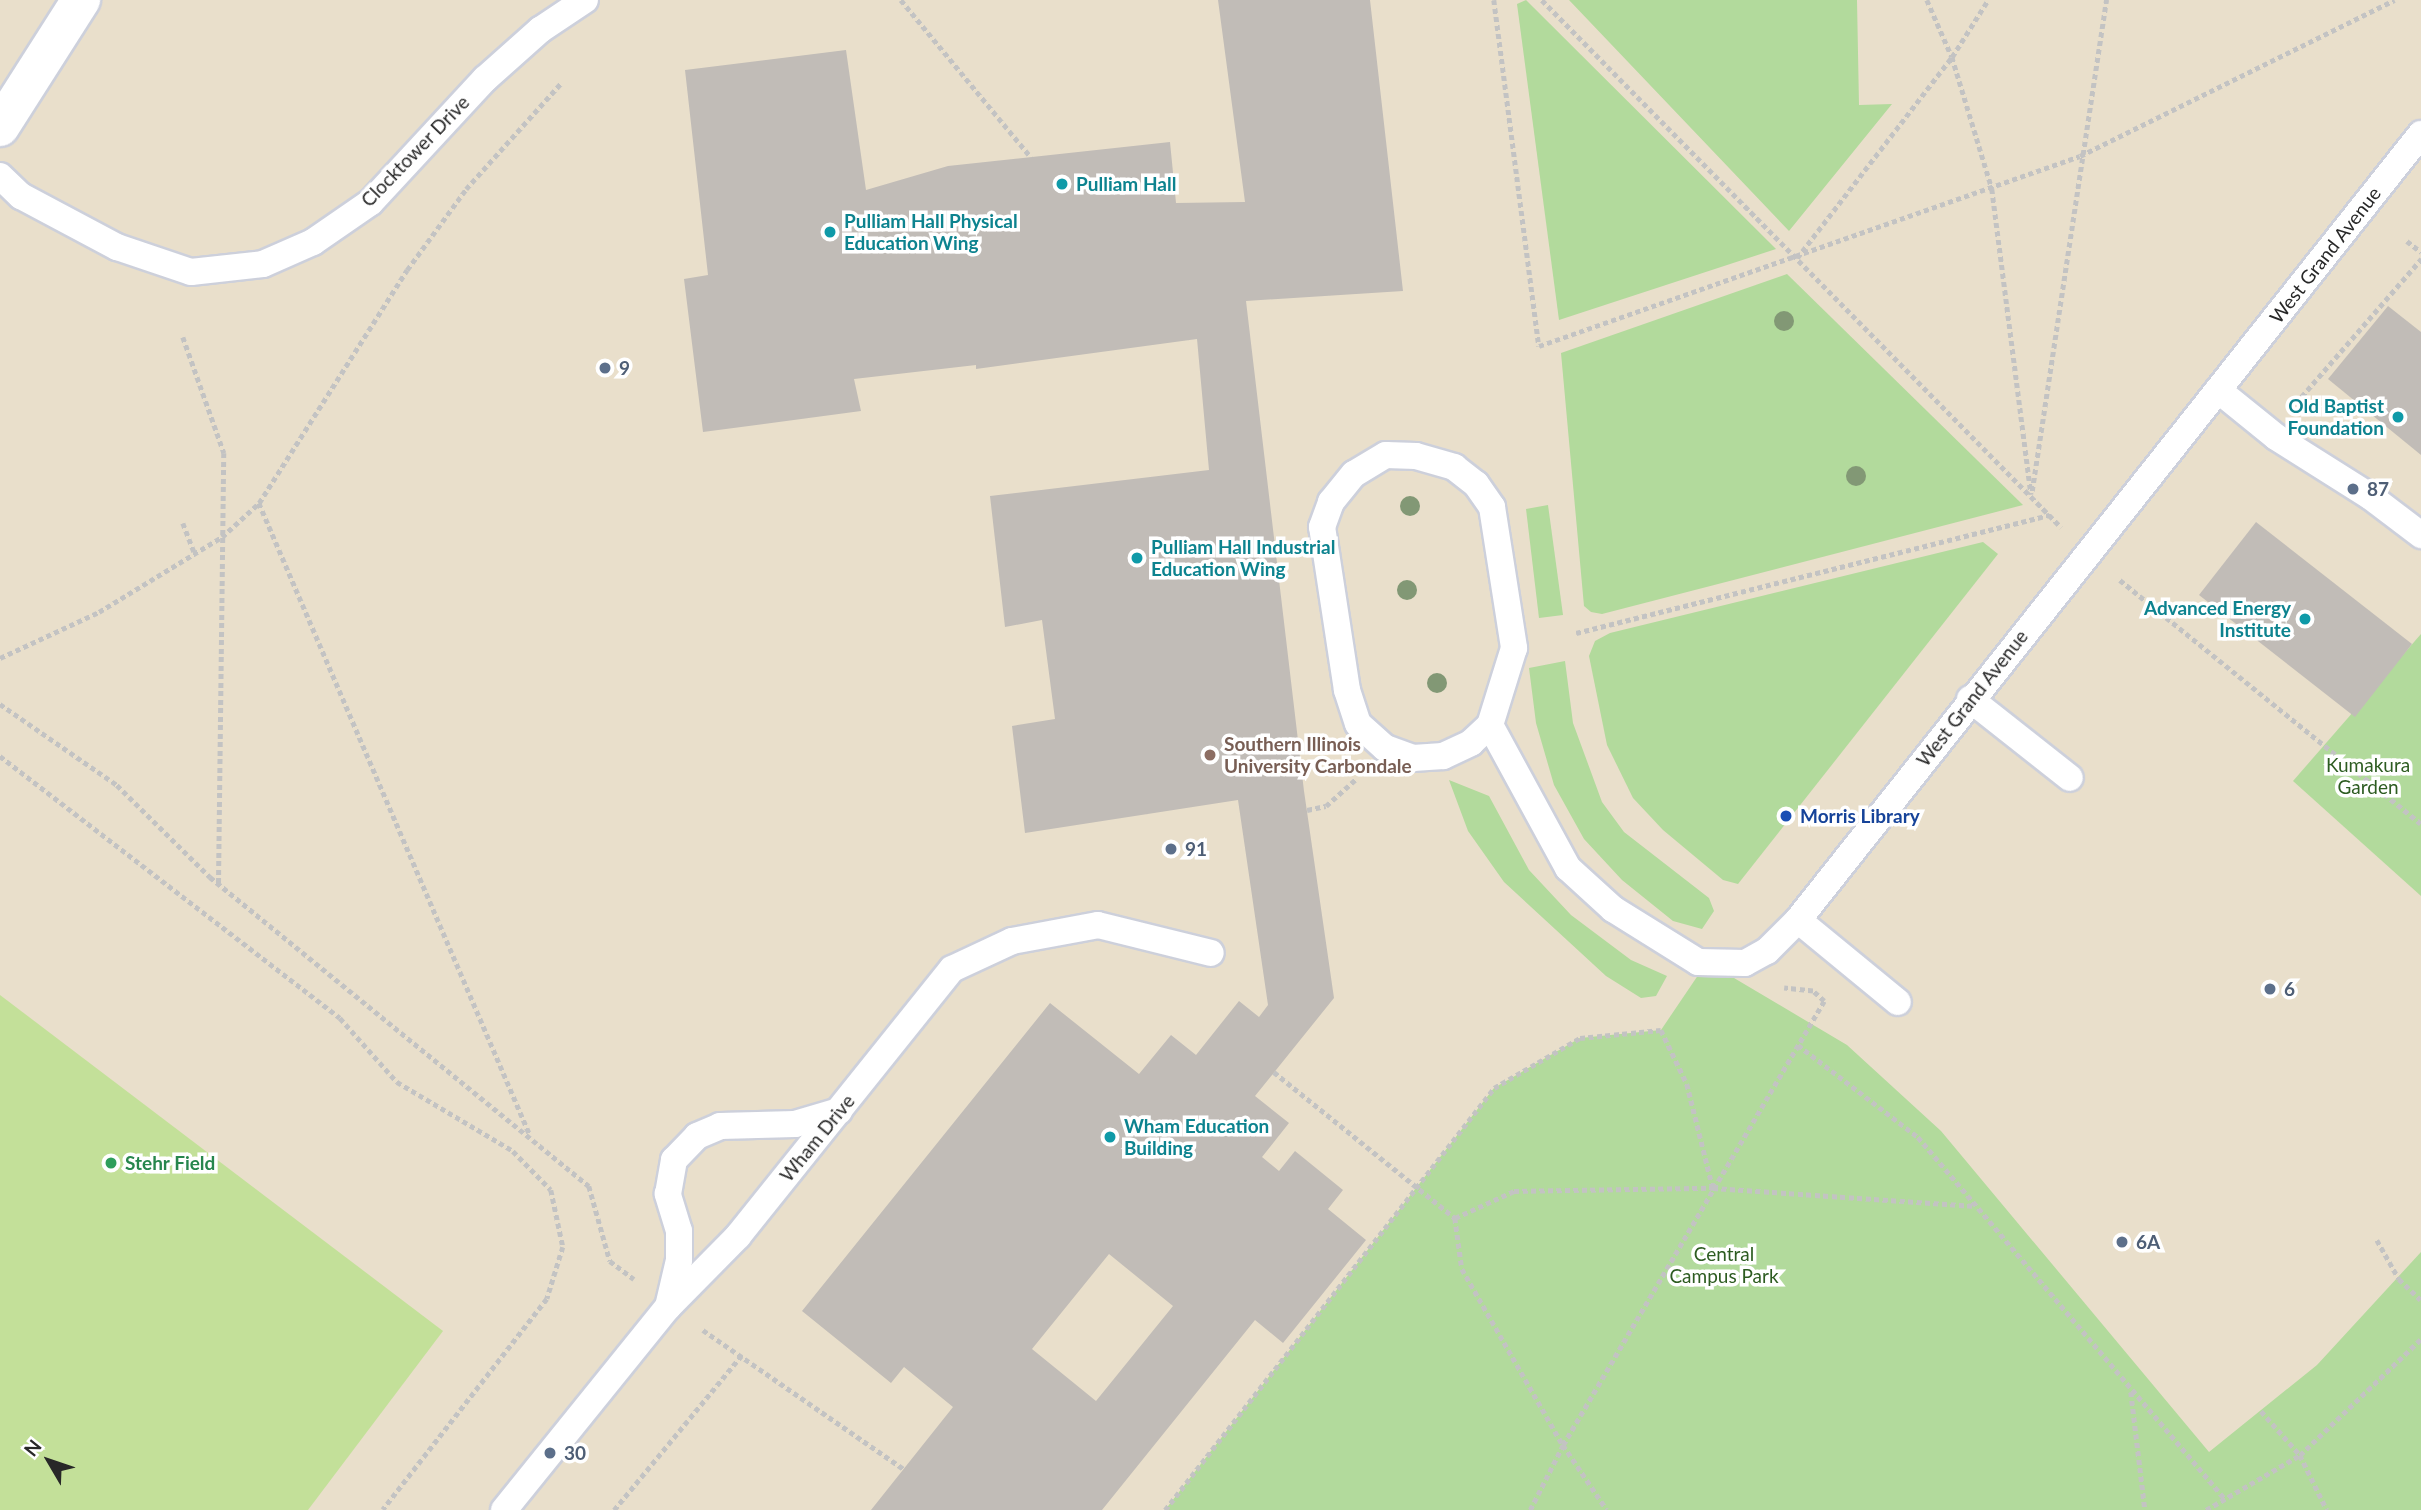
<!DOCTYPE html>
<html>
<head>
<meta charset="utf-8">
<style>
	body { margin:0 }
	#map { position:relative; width:2421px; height:1510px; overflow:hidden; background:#e9e2db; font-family:Lato,sans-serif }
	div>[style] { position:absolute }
	.education>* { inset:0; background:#e9dfcb }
	.green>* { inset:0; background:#b2da9c }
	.pitch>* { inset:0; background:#c3e099 }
	.building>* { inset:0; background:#c1bcb7 }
	.path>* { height:4.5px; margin-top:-2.25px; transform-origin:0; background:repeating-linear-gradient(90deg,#c3c3c3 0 5px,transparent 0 8.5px) }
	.roads { filter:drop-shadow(2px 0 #cdd0db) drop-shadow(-2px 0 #cdd0db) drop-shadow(0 2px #cdd0db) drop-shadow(0 -2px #cdd0db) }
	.service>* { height:26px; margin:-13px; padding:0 13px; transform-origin:13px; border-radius:13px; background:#fff }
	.tertiary>* { height:38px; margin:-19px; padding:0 19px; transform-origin:19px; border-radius:19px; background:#fff }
	.trees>* { width:20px; height:20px; margin:-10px; border-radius:50%; background:#829875 }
	.dots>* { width:19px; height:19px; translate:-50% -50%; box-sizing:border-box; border:4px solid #fff; border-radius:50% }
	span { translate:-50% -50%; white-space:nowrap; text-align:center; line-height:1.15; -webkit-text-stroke:7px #fff; paint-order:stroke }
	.street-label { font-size:19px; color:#282828 }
	.culture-label { font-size:19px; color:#0d838f; font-weight:700 }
	.left { translate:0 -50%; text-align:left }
	.right { translate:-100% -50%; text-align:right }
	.service-label { font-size:19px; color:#4e5e75; font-weight:700 }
	.education-label { font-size:19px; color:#785e54; font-weight:700 }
	.park-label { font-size:19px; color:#2d5c21 }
	.transit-label { font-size:19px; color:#164399; font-weight:700 }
	.leisure-label { font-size:19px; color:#27864d; font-weight:700 }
	.north { position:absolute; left:14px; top:1426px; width:70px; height:70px; -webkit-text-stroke:5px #fff; paint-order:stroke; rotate:309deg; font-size:19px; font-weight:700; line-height:28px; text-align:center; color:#282828 }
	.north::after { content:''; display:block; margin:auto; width:24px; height:32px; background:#282828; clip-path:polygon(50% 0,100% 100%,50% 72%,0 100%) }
</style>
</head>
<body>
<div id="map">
	<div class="education">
		<div style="clip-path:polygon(0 0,2421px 0,2421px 1510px,0 1510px)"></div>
	</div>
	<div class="green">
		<div style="clip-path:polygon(1526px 0,1776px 249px,1559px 320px,1517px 4px)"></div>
		<div style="clip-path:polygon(1569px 0,1857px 0,1859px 105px,1892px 104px,1789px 231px)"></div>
		<div style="clip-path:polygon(1787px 274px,2023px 505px,1602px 614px,1591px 612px,1584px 606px,1561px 353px)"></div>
		<div style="clip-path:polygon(1548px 505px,1563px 615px,1539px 618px,1526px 509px)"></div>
		<div style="clip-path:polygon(1983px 542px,1998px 554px,1738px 884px,1723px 880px,1663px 830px,1633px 798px,1607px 745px,1589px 656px,1595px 641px,1610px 633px)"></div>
		<div style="clip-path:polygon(2421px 634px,2421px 896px,2293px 781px)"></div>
		<div style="clip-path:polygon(1565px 661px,1573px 723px,1602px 802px,1624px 832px,1709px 898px,1714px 911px,1702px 929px,1673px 921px,1622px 880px,1584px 839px,1554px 785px,1536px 723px,1529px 668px)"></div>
		<div style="clip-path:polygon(1449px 780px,1489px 796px,1529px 870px,1571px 915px,1631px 960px,1667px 976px,1656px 996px,1641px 998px,1606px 976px,1504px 882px,1468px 831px)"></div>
		<div style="clip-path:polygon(1707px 962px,1847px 1045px,1941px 1131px,2209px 1452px,2317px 1365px,2421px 1252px,2421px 1510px,1165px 1510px,1494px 1088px,1580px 1038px,1661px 1030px)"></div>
	</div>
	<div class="pitch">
		<div style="clip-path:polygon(0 995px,443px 1331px,308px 1510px,0 1510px)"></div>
	</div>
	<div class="building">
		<div style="clip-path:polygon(evenodd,1218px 0,1370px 0,1403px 291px,1246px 301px,1304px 791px,1334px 998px,1255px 1096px,1289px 1123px,1262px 1157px,1279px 1171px,1295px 1151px,1343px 1190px,1328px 1209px,1366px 1240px,1283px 1343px,1255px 1320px,1102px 1510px,871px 1510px,953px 1407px,904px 1367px,891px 1383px,802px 1311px,1050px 1003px,1139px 1074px,1171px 1035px,1196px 1055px,1239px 1001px,1259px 1017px,1268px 1005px,1238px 800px,1025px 833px,1012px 726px,1055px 719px,1042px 620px,1005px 627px,990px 496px,1209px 470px,1197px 339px,976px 369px,976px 365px,854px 379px,861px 411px,703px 432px,684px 279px,708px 275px,685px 70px,846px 50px,866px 190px,948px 166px,1170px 142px,1176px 203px,1245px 202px,1218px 0,1109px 1254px,1173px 1306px,1096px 1401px,1032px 1349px,1109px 1254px)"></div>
		<div style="clip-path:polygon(2388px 306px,2421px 332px,2421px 455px,2328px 379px)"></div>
		<div style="clip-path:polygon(2256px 522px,2412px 644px,2355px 717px,2199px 595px)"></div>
	</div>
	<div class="path">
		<div style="left:901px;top:0;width:204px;rotate:50.4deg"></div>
		<div style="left:1494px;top:0;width:349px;rotate:82.6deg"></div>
		<div style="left:1539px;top:346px;width:573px;rotate:-19.35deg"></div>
		<div style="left:2080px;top:156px;width:351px;rotate:-26.4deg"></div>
		<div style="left:1542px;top:0;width:740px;rotate:45.44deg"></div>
		<div style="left:1927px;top:0;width:62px;rotate:66.3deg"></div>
		<div style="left:1952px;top:57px;width:138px;rotate:73.1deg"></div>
		<div style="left:1992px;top:189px;width:308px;rotate:82.7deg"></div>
		<div style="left:2407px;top:241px;width:18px;rotate:38deg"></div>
		<div style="left:1797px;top:258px;width:254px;rotate:-52.4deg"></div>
		<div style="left:1952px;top:57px;width:67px;rotate:-57.7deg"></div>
		<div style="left:183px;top:337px;width:123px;rotate:70.5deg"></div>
		<div style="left:224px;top:453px;width:430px;rotate:90.7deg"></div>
		<div style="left:2296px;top:403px;width:191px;rotate:-49deg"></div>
		<div style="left:2032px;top:491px;width:497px;rotate:-81.4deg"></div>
		<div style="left:259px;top:503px;width:688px;rotate:66.79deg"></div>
		<div style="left:183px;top:523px;width:33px;rotate:69deg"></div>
		<div style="left:2120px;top:580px;width:387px;rotate:39deg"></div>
		<div style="left:1576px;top:633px;width:488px;rotate:-14deg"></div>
		<div style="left:0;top:658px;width:109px;rotate:-24.9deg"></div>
		<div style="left:99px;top:612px;width:144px;rotate:-31.4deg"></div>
		<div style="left:222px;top:537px;width:50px;rotate:-42.6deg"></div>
		<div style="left:259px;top:503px;width:276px;rotate:-57.6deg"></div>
		<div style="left:407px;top:270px;width:100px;rotate:-53.9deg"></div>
		<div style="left:466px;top:189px;width:142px;rotate:-48.1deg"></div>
		<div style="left:0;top:704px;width:142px;rotate:34.7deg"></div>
		<div style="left:117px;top:785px;width:131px;rotate:44.7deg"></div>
		<div style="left:210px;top:877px;width:489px;rotate:39.2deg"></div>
		<div style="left:589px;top:1186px;width:78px;rotate:74.4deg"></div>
		<div style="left:610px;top:1261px;width:30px;rotate:37deg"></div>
		<div style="left:0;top:756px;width:429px;rotate:37.6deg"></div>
		<div style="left:340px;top:1018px;width:86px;rotate:48.3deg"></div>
		<div style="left:397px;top:1082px;width:135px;rotate:30.7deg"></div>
		<div style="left:513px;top:1151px;width:54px;rotate:45.7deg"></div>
		<div style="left:551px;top:1190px;width:58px;rotate:78.1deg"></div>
		<div style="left:563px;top:1247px;width:54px;rotate:107.1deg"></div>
		<div style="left:547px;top:1299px;width:267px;rotate:127.9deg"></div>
		<div style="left:1307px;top:810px;width:19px;rotate:-12deg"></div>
		<div style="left:1326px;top:806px;width:42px;rotate:-42.1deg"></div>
		<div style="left:1798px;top:1045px;width:151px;rotate:37.5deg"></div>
		<div style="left:1918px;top:1137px;width:475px;rotate:49.7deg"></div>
		<div style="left:1274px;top:1072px;width:233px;rotate:38.9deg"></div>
		<div style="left:1455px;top:1218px;width:51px;rotate:82.2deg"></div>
		<div style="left:1462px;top:1269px;width:203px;rotate:60.2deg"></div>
		<div style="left:1563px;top:1445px;width:78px;rotate:55.9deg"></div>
		<div style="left:1455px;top:1218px;width:65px;rotate:-24.6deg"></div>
		<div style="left:1514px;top:1191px;width:199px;rotate:-0.9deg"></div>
		<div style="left:1713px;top:1188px;width:263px;rotate:3.9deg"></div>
		<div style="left:2377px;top:1240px;width:45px;rotate:60.6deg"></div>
		<div style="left:2399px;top:1279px;width:30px;rotate:44deg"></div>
		<div style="left:703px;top:1330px;width:244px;rotate:34.7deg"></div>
		<div style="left:2131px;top:1392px;width:119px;rotate:83.2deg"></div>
		<div style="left:2261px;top:1411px;width:59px;rotate:48.4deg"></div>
		<div style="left:2300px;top:1455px;width:61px;rotate:63.9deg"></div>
		<div style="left:614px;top:1510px;width:200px;rotate:-50.5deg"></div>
		<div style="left:1165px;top:1510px;width:535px;rotate:-52.06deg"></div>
		<div style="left:1494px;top:1088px;width:99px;rotate:-30.2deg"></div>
		<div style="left:1580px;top:1038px;width:81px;rotate:-5.6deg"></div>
		<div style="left:1661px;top:1030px;width:60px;rotate:64.3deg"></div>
		<div style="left:1687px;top:1084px;width:107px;rotate:76deg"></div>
		<div style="left:1530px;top:1510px;width:73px;rotate:-63.1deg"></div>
		<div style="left:1563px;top:1445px;width:515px;rotate:-59.55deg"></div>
		<div style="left:1824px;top:1001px;width:15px;rotate:-138deg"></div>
		<div style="left:1813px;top:991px;width:29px;rotate:-174deg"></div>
		<div style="left:2206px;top:1510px;width:109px;rotate:-30.3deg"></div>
		<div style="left:2300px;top:1455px;width:168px;rotate:-43.8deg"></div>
	</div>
	<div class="roads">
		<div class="service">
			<div style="left:0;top:176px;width:29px;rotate:44deg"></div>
			<div style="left:21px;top:196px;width:109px;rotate:28deg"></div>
			<div style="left:117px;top:247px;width:78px;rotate:18.7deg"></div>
			<div style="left:191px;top:272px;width:72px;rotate:-6.3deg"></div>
			<div style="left:263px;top:264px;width:55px;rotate:-23.7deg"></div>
			<div style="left:313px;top:242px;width:70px;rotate:-34.6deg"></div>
			<div style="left:371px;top:202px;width:168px;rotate:-47.2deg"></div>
			<div style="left:485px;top:79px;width:74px;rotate:-41.7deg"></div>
			<div style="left:540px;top:30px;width:54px;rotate:-33.7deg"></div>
			<div style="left:2218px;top:390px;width:75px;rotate:39deg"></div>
			<div style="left:2276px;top:437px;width:112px;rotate:32.3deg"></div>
			<div style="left:2371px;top:497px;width:63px;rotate:37.2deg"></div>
			<div style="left:1386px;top:455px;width:30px;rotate:2deg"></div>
			<div style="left:1416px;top:456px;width:40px;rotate:16deg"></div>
			<div style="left:1454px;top:467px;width:28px;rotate:38deg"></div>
			<div style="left:1476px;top:484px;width:28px;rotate:55deg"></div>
			<div style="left:1492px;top:507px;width:143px;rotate:81.1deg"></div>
			<div style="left:1514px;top:648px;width:81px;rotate:107.3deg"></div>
			<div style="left:1490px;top:725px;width:26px;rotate:137deg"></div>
			<div style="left:1471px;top:743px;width:31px;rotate:155deg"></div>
			<div style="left:1443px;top:756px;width:30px;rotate:176deg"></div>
			<div style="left:1413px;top:758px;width:30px;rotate:-160deg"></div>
			<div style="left:1385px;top:748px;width:36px;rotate:-138deg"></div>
			<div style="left:1358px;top:724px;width:36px;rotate:-108deg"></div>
			<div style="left:1347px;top:690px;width:165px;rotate:-98.7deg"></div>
			<div style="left:1322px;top:527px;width:27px;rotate:-70deg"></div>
			<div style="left:1331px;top:502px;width:36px;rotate:-51deg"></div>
			<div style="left:1354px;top:474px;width:37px;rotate:-31deg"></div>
			<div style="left:1970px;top:699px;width:127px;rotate:38.3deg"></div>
			<div style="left:1490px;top:725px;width:163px;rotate:61.4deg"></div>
			<div style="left:1568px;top:868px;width:61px;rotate:42.3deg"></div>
			<div style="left:1613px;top:909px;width:100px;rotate:31.9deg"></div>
			<div style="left:1698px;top:962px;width:47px;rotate:1.2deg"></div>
			<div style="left:1745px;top:963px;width:25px;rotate:-29deg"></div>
			<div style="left:1767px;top:951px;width:44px;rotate:-45deg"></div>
			<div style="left:1798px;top:920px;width:1003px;rotate:-51.6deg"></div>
			<div style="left:1798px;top:920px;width:129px;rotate:39.4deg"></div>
			<div style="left:668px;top:1307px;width:48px;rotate:-76.8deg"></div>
			<div style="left:679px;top:1260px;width:29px;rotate:-90deg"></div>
			<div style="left:679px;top:1231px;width:39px;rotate:-107deg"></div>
			<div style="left:668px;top:1194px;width:35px;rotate:-80deg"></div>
			<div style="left:674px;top:1160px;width:33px;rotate:-46deg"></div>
			<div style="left:697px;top:1136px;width:25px;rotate:-23deg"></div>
			<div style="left:720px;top:1126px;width:75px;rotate:-1.5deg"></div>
			<div style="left:795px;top:1124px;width:46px;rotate:-16.5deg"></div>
			<div style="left:504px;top:1510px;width:261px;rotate:-51.1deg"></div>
			<div style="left:668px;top:1307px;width:100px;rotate:-45.4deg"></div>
			<div style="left:738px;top:1236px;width:342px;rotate:-51.3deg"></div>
			<div style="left:952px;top:969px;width:66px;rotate:-25deg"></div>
			<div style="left:1012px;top:941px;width:87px;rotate:-10.5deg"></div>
			<div style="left:1098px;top:925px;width:116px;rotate:13.9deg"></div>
		</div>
		<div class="tertiary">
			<div style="left:0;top:127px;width:151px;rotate:-57.5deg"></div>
		</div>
	</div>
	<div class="trees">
		<div style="left:1784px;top:321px"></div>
		<div style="left:1856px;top:476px"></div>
		<div style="left:1410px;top:506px"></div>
		<div style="left:1407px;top:590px"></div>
		<div style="left:1437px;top:683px"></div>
	</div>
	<div class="dots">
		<div style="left:1062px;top:184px;background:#0f9aa8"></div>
		<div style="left:830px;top:232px;background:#0f9aa8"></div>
		<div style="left:605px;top:368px;background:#5c6f8a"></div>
		<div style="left:2398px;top:417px;background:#0f9aa8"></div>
		<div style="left:2353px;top:489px;background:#5c6f8a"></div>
		<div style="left:1137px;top:558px;background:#0f9aa8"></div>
		<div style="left:2305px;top:619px;background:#0f9aa8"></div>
		<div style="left:1210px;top:755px;background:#8d6e63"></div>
		<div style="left:1786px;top:816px;background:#1a4fb4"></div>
		<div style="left:1171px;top:849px;background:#5c6f8a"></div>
		<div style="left:2270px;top:989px;background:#5c6f8a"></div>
		<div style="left:1110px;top:1137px;background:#0f9aa8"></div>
		<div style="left:111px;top:1163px;background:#2e9e5b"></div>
		<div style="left:2122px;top:1242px;background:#5c6f8a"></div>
		<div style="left:550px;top:1453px;background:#5c6f8a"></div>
	</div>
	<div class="street-label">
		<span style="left:415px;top:151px;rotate:-46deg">Clocktower Drive</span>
		<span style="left:2325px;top:255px;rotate:-52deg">West Grand Avenue</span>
		<span style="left:1972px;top:698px;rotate:-52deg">West Grand Avenue</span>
		<span style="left:817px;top:1138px;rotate:-51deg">Wham Drive</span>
	</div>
	<div class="culture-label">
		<span class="left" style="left:1076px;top:184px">Pulliam Hall</span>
		<span class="left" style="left:844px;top:232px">Pulliam Hall Physical<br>Education Wing</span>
		<span class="right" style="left:2384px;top:417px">Old Baptist<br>Foundation</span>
		<span class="left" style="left:1151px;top:558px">Pulliam Hall Industrial<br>Education Wing</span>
		<span class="right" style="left:2291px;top:619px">Advanced Energy<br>Institute</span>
		<span class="left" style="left:1124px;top:1137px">Wham Education<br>Building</span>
	</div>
	<div class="service-label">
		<span class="left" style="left:619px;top:368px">9</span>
		<span class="left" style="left:2367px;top:489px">87</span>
		<span class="left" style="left:1185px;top:849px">91</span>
		<span class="left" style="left:2284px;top:989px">6</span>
		<span class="left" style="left:2136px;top:1242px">6A</span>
		<span class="left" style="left:564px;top:1453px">30</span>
	</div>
	<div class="education-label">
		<span class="left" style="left:1224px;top:755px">Southern Illinois<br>University Carbondale</span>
	</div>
	<div class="park-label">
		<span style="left:2368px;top:776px">Kumakura<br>Garden</span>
		<span style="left:1724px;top:1265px">Central<br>Campus Park</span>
	</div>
	<div class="transit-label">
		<span class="left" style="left:1800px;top:816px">Morris Library</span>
	</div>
	<div class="leisure-label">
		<span class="left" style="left:125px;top:1163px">Stehr Field</span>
	</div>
	<div class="north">N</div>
</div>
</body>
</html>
